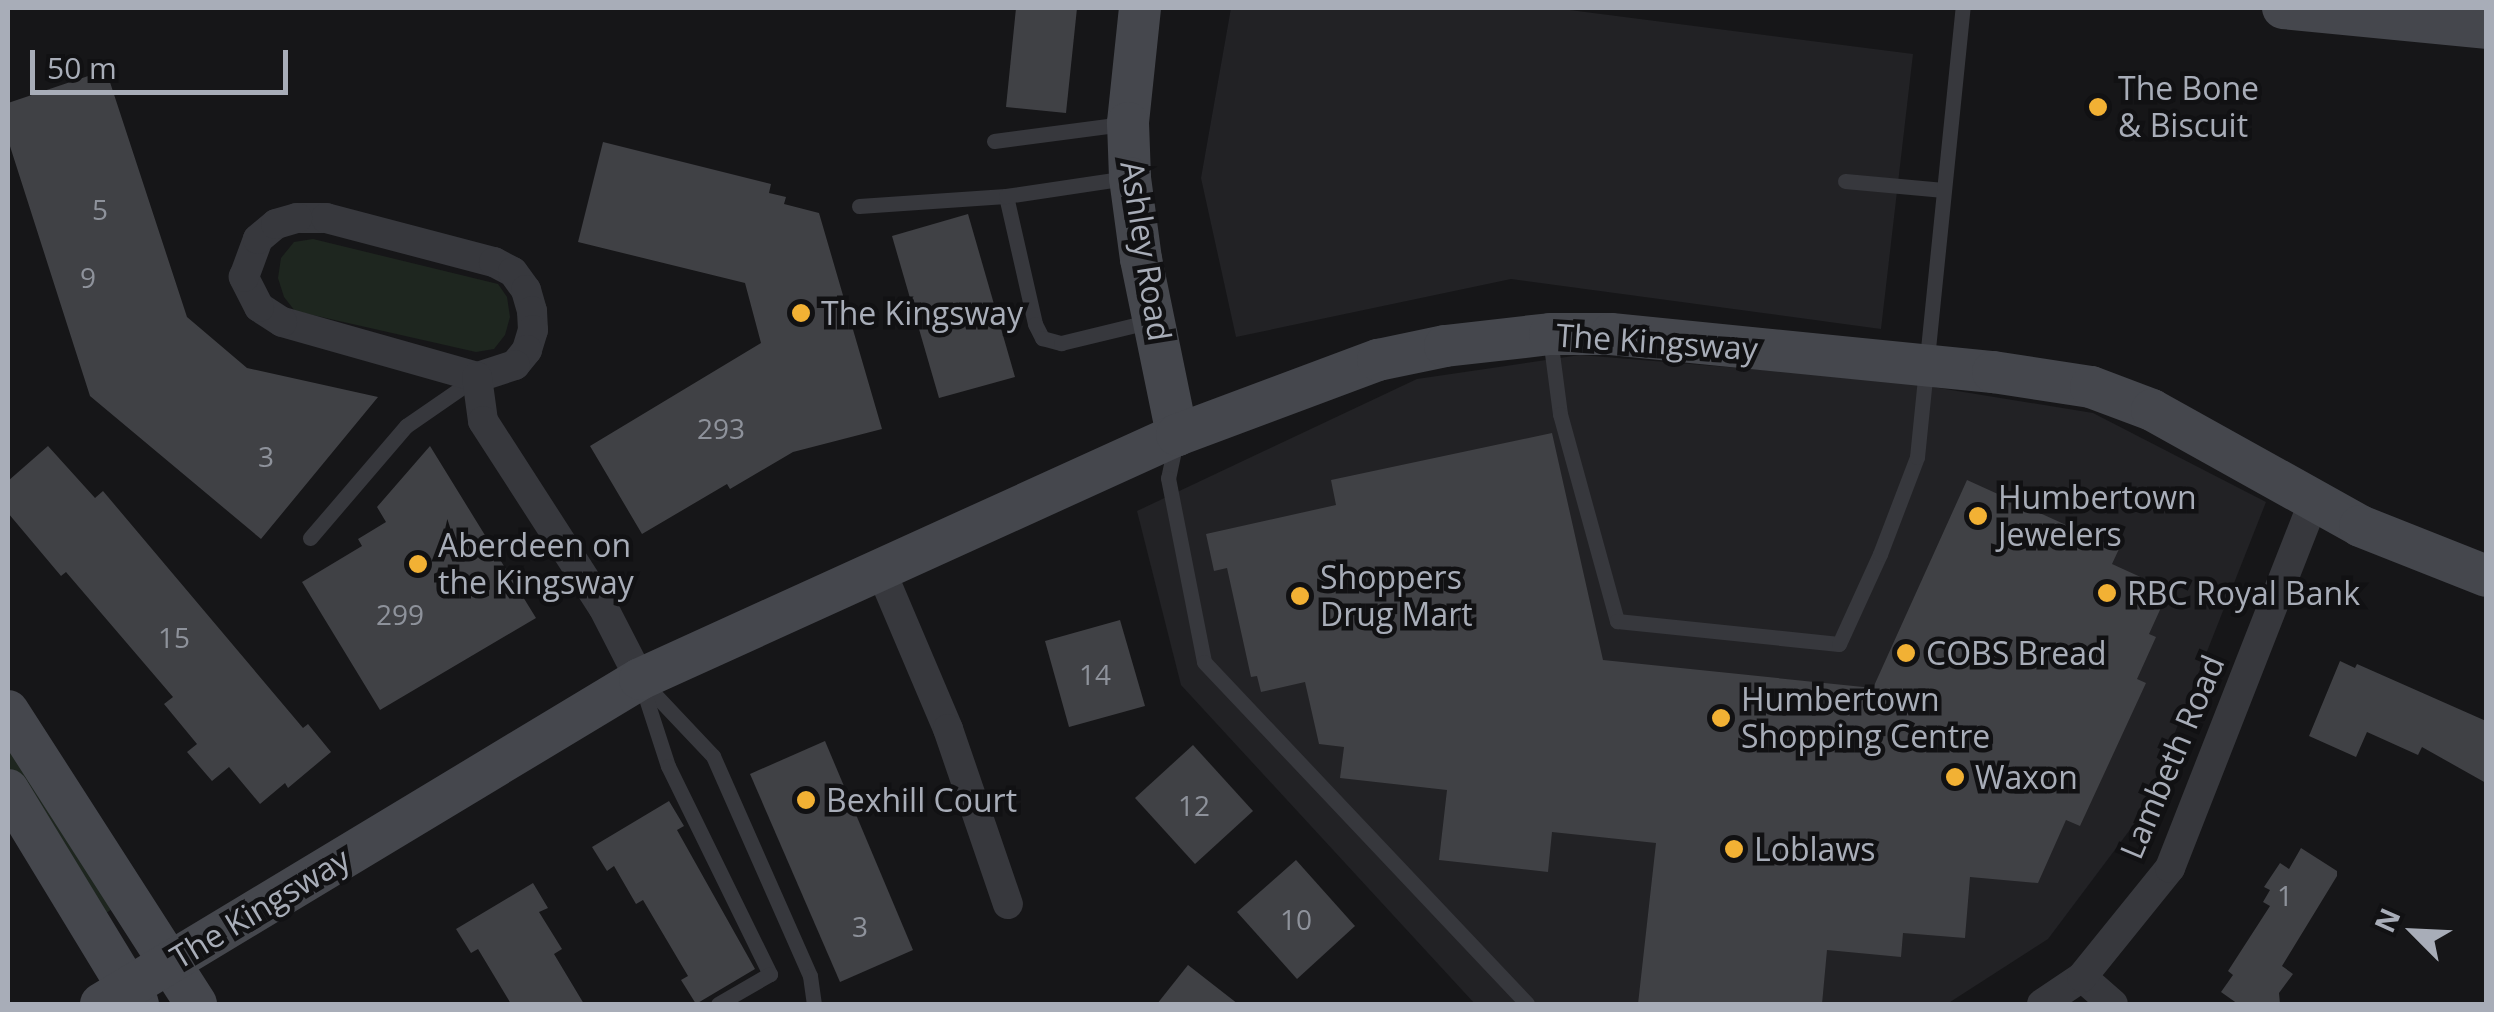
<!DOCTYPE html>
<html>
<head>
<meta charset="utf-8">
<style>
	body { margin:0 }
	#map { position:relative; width:2494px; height:1012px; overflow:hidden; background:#161618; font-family:"Open Sans",sans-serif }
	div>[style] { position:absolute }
	.built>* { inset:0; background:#222225 }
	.green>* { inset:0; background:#1e261f }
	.building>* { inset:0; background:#404145 }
	.lane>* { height:15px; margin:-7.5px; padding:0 7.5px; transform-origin:7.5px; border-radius:7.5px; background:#37383d }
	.street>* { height:30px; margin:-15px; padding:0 15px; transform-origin:15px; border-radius:15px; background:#37383d }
	.secondary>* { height:42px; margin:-21px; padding:0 21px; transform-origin:21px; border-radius:21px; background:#45474d }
	.dots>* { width:28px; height:28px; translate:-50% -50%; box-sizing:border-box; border:5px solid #111113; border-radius:50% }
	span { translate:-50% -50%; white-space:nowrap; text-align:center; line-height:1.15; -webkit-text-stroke:9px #111113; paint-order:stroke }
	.number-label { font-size:28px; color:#8e929b }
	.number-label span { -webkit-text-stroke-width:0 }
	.poi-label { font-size:32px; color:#a8adb8 }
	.left { translate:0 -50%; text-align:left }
	.street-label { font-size:32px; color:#a8adb8 }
	.frame { position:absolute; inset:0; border:10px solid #a8adb8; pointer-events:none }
	.north { position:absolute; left:2364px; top:882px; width:100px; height:100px; -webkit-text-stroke:8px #111113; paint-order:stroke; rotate:294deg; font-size:28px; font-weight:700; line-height:40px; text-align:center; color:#a8adb8 }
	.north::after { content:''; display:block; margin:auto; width:35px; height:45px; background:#a8adb8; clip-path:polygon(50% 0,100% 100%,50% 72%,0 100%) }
	.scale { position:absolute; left:30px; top:50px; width:258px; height:45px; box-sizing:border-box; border:5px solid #a8adb8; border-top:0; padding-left:12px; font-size:30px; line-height:35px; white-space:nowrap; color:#a8adb8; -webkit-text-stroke:8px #111113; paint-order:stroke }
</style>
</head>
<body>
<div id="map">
	<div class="built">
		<div style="clip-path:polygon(1231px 8px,1554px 8px,1913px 54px,1881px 329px,1511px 279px,1236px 337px,1201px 178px)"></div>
		<div style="clip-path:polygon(1580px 355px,1890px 380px,2093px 413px,2266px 502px,2144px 811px,2048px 939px,1947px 1004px,1475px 1004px,1181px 685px,1137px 511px,1417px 379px)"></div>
	</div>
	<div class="green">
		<div style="clip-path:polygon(313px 239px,498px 284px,507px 297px,510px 317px,505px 335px,494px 349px,476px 352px,295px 311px,284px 297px,278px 278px,281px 258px,294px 242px)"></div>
		<div style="clip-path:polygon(8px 741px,112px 909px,99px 918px,8px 770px)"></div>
	</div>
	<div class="building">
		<div style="clip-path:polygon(1016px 8px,1077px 8px,1066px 113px,1006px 107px)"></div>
		<div style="clip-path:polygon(106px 70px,187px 317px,247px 368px,378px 397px,261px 539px,90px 396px,8px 140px,8px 103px)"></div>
		<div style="clip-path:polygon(603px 142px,771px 184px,769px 193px,786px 197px,784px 204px,819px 213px,882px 429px,793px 452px,730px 489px,727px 484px,642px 534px,590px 446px,761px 343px,745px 283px,578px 242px)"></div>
		<div style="clip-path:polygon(968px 214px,1015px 377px,939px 398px,892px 236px)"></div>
		<div style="clip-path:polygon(1552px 433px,1603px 660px,1873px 688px,1967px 480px,2119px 549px,2112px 564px,2169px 590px,2149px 634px,2156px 637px,2137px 679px,2146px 683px,2080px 826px,2066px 820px,2038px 883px,1970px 877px,1965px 938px,1903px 933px,1901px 957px,1827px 950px,1822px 1004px,1638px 1004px,1656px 843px,1552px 832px,1548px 872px,1439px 860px,1447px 790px,1340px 778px,1344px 747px,1319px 744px,1305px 682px,1261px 692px,1257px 676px,1251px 677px,1227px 568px,1214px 571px,1206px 534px,1336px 505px,1331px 480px)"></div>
		<div style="clip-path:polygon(48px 446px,95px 498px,103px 491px,303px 728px,308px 724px,331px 752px,288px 788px,285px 783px,260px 804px,229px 767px,212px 781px,187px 752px,197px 744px,164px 704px,173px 697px,66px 572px,61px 576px,8px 513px,8px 481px)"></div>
		<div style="clip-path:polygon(430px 446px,536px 618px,380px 710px,302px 582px,362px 546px,358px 539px,386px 522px,377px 507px)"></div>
		<div style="clip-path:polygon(1120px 620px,1145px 706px,1069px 727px,1045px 641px)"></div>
		<div style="clip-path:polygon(2340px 661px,2355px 668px,2357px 664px,2486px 721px,2486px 783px,2422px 747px,2418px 755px,2367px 732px,2356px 757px,2309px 736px)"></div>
		<div style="clip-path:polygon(825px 741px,913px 950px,840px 982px,750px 774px)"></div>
		<div style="clip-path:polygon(1193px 745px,1253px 811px,1195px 864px,1135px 798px)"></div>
		<div style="clip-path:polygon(669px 801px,684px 826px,677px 830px,755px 969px,696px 1004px,681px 980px,688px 976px,643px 900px,636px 904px,614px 866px,607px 871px,592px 847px)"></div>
		<div style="clip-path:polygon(2301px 848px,2337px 871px,2337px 876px,2282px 966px,2293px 974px,2279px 993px,2280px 1004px,2238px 1004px,2221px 992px,2233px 975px,2228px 971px,2270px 906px,2263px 902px,2270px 890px,2264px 887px,2280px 863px,2289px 869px)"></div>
		<div style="clip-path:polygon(1296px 860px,1355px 926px,1297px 979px,1237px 912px)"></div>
		<div style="clip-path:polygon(533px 883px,548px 908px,539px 912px,562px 949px,554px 954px,584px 1004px,511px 1004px,478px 949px,471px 953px,456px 929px)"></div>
		<div style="clip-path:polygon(1188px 965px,1238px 1004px,1157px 1004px)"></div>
	</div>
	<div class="lane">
		<div style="left:994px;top:141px;width:130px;rotate:-7.5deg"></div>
		<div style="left:1845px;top:181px;width:99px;rotate:5.2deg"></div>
		<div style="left:1006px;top:196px;width:131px;rotate:77.2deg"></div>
		<div style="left:1035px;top:324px;width:16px;rotate:63deg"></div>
		<div style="left:1042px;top:338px;width:20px;rotate:15deg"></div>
		<div style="left:1061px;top:343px;width:94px;rotate:-13.6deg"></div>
		<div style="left:859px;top:206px;width:147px;rotate:-3.9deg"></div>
		<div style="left:1006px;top:196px;width:121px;rotate:-8.5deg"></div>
		<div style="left:1550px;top:338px;width:77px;rotate:82.5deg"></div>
		<div style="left:1560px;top:414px;width:215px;rotate:74.6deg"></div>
		<div style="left:1617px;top:621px;width:223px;rotate:5.9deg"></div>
		<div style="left:1839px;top:644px;width:99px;rotate:-65.5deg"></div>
		<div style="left:1880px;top:554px;width:104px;rotate:-69.1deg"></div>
		<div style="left:1917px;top:457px;width:451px;rotate:-84.2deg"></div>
		<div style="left:1176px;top:441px;width:38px;rotate:102deg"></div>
		<div style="left:1168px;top:478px;width:187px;rotate:78.9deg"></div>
		<div style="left:1204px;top:662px;width:470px;rotate:46.6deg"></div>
		<div style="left:310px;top:538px;width:148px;rotate:-49.4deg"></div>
		<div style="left:406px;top:426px;width:86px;rotate:-34.6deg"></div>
		<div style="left:643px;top:682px;width:102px;rotate:46.6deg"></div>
		<div style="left:713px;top:756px;width:240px;rotate:66.2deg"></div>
		<div style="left:810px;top:976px;width:28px;rotate:82deg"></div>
		<div style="left:641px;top:683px;width:87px;rotate:72deg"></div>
		<div style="left:668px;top:766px;width:232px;rotate:63.9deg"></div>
		<div style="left:770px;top:974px;width:60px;rotate:150deg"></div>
	</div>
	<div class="street">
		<div style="left:297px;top:218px;width:29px"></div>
		<div style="left:326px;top:218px;width:174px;rotate:14.7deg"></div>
		<div style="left:494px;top:262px;width:21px;rotate:28deg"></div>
		<div style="left:513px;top:272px;width:22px;rotate:54deg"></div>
		<div style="left:526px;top:290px;width:22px;rotate:74deg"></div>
		<div style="left:532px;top:311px;width:19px;rotate:87deg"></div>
		<div style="left:533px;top:330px;width:21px;rotate:107deg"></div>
		<div style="left:527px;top:350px;width:19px;rotate:129deg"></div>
		<div style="left:515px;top:365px;width:40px;rotate:162deg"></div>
		<div style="left:477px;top:377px;width:203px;rotate:-164.2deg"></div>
		<div style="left:282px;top:322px;width:27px;rotate:-147deg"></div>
		<div style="left:259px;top:307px;width:34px;rotate:-117deg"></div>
		<div style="left:244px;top:277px;width:40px;rotate:-69.8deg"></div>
		<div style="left:258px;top:239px;width:23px;rotate:-40deg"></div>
		<div style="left:276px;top:224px;width:22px;rotate:-16deg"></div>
		<div style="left:477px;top:377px;width:44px;rotate:82.2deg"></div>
		<div style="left:483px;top:421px;width:221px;rotate:57.2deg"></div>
		<div style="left:603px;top:607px;width:81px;rotate:62.8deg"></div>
		<div style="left:881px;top:571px;width:172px;rotate:67deg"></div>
		<div style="left:948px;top:729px;width:185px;rotate:71.1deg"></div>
		<div style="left:2082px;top:977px;width:41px;rotate:41.1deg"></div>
		<div style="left:2042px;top:1004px;width:48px;rotate:-34deg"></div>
		<div style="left:2082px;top:977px;width:140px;rotate:-51.1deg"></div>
		<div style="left:2170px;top:868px;width:394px;rotate:-68.6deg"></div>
	</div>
	<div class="secondary">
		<div style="left:1140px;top:8px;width:116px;rotate:96deg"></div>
		<div style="left:1128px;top:123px;width:55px;rotate:87.9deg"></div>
		<div style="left:1130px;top:178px;width:82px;rotate:82.3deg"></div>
		<div style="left:1141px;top:259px;width:180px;rotate:78.4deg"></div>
		<div style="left:2283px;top:8px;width:204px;rotate:5.6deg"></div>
		<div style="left:8px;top:711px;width:348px;rotate:57.3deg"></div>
		<div style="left:8px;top:790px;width:250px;rotate:58.7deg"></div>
		<div style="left:101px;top:1004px;width:629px;rotate:-31.09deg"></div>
		<div style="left:640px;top:679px;width:590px;rotate:-24.44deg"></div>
		<div style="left:1177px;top:435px;width:215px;rotate:-20.5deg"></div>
		<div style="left:1378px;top:360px;width:68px;rotate:-11.8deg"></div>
		<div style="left:1445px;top:346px;width:106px;rotate:-6.5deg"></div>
		<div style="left:1550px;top:334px;width:61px"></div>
		<div style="left:1611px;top:334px;width:384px;rotate:5.7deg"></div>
		<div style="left:1993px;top:372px;width:99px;rotate:8.7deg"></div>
		<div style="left:2091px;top:387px;width:65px;rotate:20.7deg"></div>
		<div style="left:2152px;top:410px;width:238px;rotate:29.1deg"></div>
		<div style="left:2360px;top:526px;width:136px;rotate:21.6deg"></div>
	</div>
	<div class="dots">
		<div style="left:2098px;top:107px;background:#f2b134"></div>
		<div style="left:801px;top:313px;background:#f2b134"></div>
		<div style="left:1978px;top:516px;background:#f2b134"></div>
		<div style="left:418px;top:564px;background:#f2b134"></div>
		<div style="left:2107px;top:593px;background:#f2b134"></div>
		<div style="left:1300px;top:596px;background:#f2b134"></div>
		<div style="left:1906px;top:653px;background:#f2b134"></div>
		<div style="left:1721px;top:718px;background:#f2b134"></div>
		<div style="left:1955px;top:777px;background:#f2b134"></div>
		<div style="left:806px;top:800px;background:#f2b134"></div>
		<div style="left:1734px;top:849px;background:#f2b134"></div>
	</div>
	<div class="number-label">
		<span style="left:100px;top:209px">5</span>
		<span style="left:88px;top:277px">9</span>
		<span style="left:721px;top:428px">293</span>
		<span style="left:266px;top:456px">3</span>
		<span style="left:400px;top:614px">299</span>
		<span style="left:174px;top:637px">15</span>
		<span style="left:1095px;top:674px">14</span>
		<span style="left:1194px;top:805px">12</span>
		<span style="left:2285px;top:895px">1</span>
		<span style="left:1296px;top:919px">10</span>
		<span style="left:860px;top:926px">3</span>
	</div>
	<div class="poi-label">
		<span class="left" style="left:2118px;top:107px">The Bone<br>&amp; Biscuit</span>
		<span class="left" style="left:821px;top:313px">The Kingsway</span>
		<span class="left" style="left:1998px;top:516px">Humbertown<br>Jewelers</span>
		<span class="left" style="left:438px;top:564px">Aberdeen on<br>the Kingsway</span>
		<span class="left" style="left:1320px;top:596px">Shoppers<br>Drug Mart</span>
		<span class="left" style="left:2127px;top:593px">RBC Royal Bank</span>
		<span class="left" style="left:1926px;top:653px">COBS Bread</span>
		<span class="left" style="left:1741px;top:718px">Humbertown<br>Shopping Centre</span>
		<span class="left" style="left:1975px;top:777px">Waxon</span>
		<span class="left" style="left:826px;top:800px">Bexhill Court</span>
		<span class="left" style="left:1754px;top:849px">Loblaws</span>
	</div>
	<div class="street-label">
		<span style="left:1146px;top:251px;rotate:81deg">Ashley Road</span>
		<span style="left:1657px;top:342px;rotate:4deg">The Kingsway</span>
		<span style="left:2172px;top:757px;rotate:-67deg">Lambeth Road</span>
		<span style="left:260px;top:908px;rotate:-31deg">The Kingsway</span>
	</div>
	<div class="frame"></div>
	<div class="north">N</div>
	<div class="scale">50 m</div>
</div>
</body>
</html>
